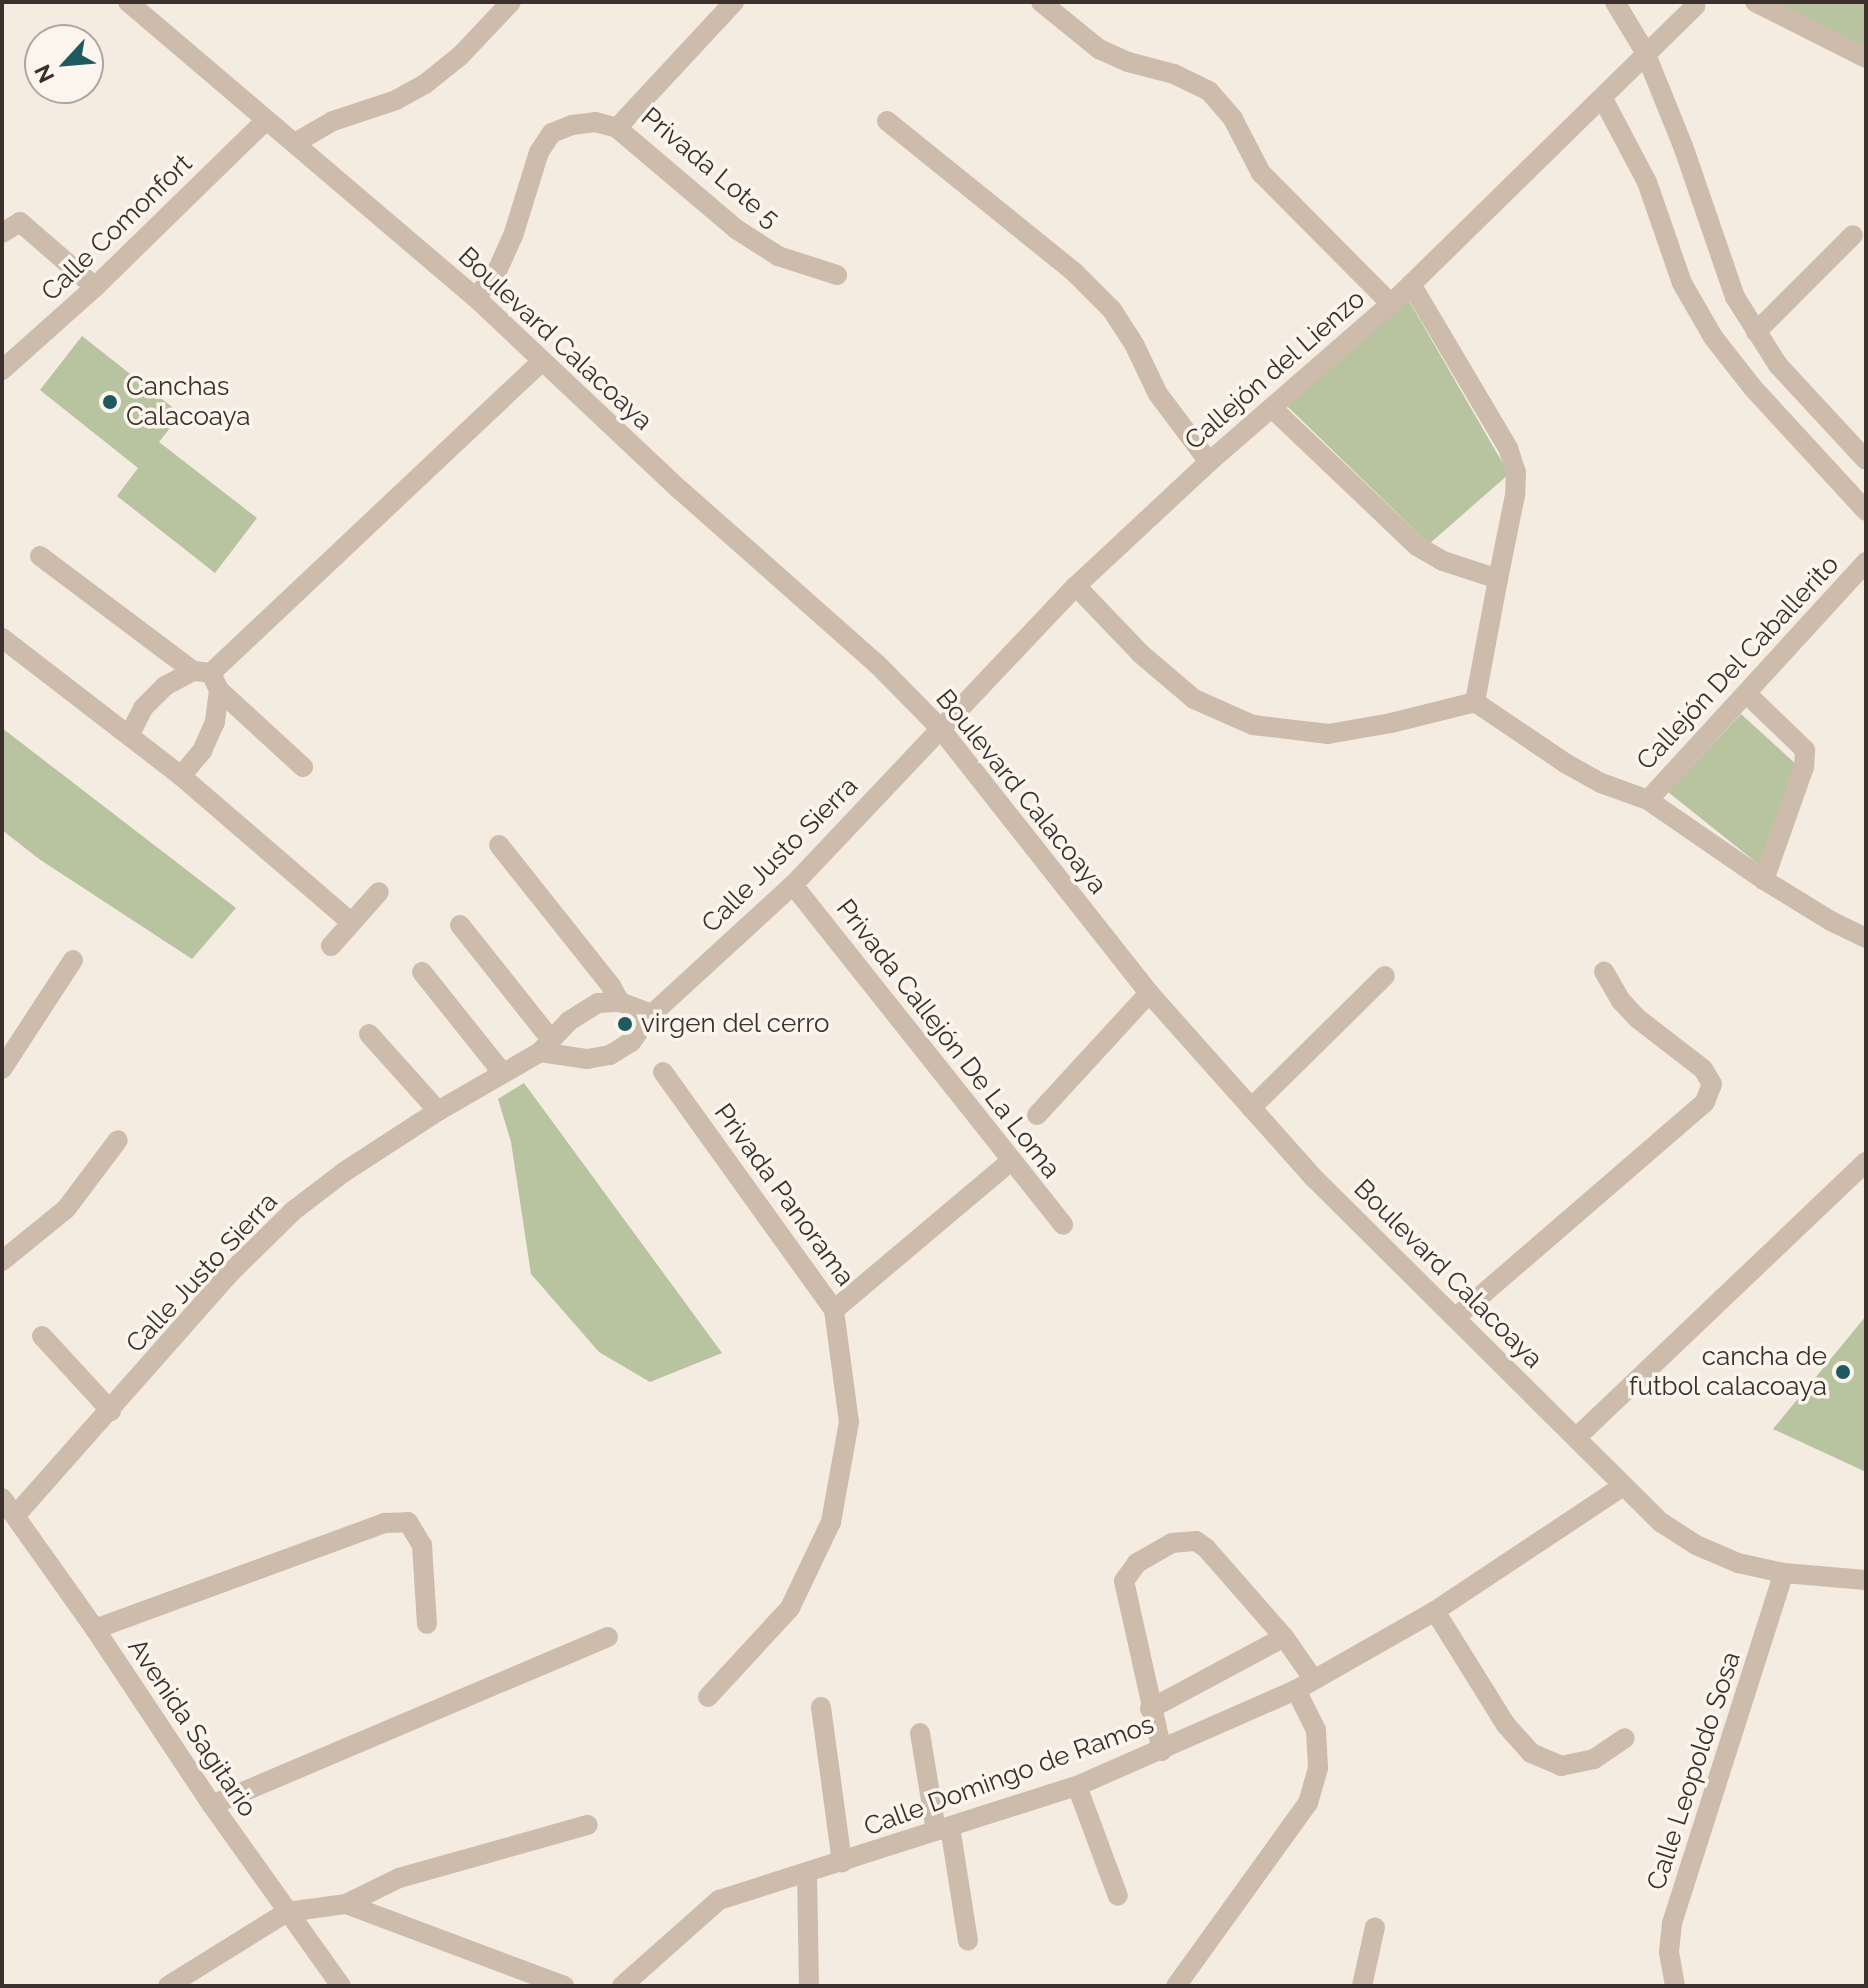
<!DOCTYPE html>
<html>
<head>
<meta charset="utf-8">
<style>
	body { margin:0 }
	#map { position:relative; width:1868px; height:1988px; overflow:hidden; background:#f4ebe1; font-family:Raleway,sans-serif }
	div>[style] { position:absolute }
	.green>* { inset:0; background:#b8c4a0 }
	.minor>* { height:20px; margin:-10px; padding:0 10px; transform-origin:10px; border-radius:10px; background:#cdbbac }
	.tertiary>* { height:20px; margin:-10px; padding:0 10px; transform-origin:10px; border-radius:10px; background:#cdbbac }
	.dots>* { width:22px; height:22px; translate:-50% -50%; box-sizing:border-box; border:4px solid #fbf5ee; border-radius:50% }
	span { translate:-50% -50%; white-space:nowrap; text-align:center; line-height:1.15; -webkit-text-stroke:7px #fbf5ee; paint-order:stroke }
	.street-label { font-size:26px; color:#3b302b }
	.poi-label { font-size:26px; color:#3b302b }
	.left { translate:0 -50%; text-align:left }
	.right { translate:-100% -50%; text-align:right }
	.frame { position:absolute; inset:0; border:4px solid #3b302b; pointer-events:none }
	.north { position:absolute; left:24px; top:24px; width:80px; height:80px; box-sizing:border-box; background:#fbf5ee; border:2px solid #aea6a0; border-radius:50%; rotate:244deg; font-size:22px; font-weight:700; line-height:32px; text-align:center; color:#3b302b }
	.north::after { content:''; display:block; margin:auto; width:28px; height:36px; background:#1f5a5e; clip-path:polygon(50% 0,100% 100%,50% 72%,0 100%) }
</style>
</head>
<body>
<div id="map">
	<div class="green">
		<div style="clip-path:polygon(1764px 2px,1866px 2px,1866px 55px)"></div>
		<div style="clip-path:polygon(1405px 294px,1509px 474px,1429px 544px,1284px 403px)"></div>
		<div style="clip-path:polygon(82px 336px,181px 414px,159px 442px,257px 518px,215px 573px,117px 496px,138px 468px,40px 390px)"></div>
		<div style="clip-path:polygon(1741px 714px,1798px 766px,1762px 867px,1668px 792px)"></div>
		<div style="clip-path:polygon(2px 728px,236px 908px,192px 959px,39px 859px,2px 830px)"></div>
		<div style="clip-path:polygon(524px 1083px,722px 1353px,650px 1382px,599px 1352px,531px 1274px,511px 1142px,498px 1099px)"></div>
		<div style="clip-path:polygon(1866px 1316px,1866px 1472px,1773px 1429px)"></div>
	</div>
	<div class="minor">
		<div style="left:1041px;top:2px;width:75px;rotate:39deg"></div>
		<div style="left:1099px;top:49px;width:32px;rotate:24deg"></div>
		<div style="left:1128px;top:62px;width:48px;rotate:14.6deg"></div>
		<div style="left:1174px;top:74px;width:39px;rotate:26deg"></div>
		<div style="left:1209px;top:91px;width:37px;rotate:49deg"></div>
		<div style="left:1233px;top:119px;width:61px;rotate:62.6deg"></div>
		<div style="left:1261px;top:173px;width:185px;rotate:45.2deg"></div>
		<div style="left:1615px;top:2px;width:58px;rotate:59deg"></div>
		<div style="left:1645px;top:52px;width:101px;rotate:68deg"></div>
		<div style="left:1683px;top:146px;width:160px;rotate:71deg"></div>
		<div style="left:1735px;top:297px;width:80px;rotate:57.7deg"></div>
		<div style="left:1778px;top:365px;width:129px;rotate:47.2deg"></div>
		<div style="left:1755px;top:2px;width:124px;rotate:26.8deg"></div>
		<div style="left:1603px;top:99px;width:94px;rotate:62.1deg"></div>
		<div style="left:1647px;top:182px;width:107px;rotate:70.9deg"></div>
		<div style="left:1682px;top:283px;width:62px;rotate:60.1deg"></div>
		<div style="left:1713px;top:337px;width:65px;rotate:51.9deg"></div>
		<div style="left:1753px;top:388px;width:167px;rotate:47.4deg"></div>
		<div style="left:887px;top:121px;width:240px;rotate:38.9deg"></div>
		<div style="left:1074px;top:272px;width:54px;rotate:45deg"></div>
		<div style="left:1112px;top:310px;width:40px;rotate:57.1deg"></div>
		<div style="left:1134px;top:344px;width:55px;rotate:64.4deg"></div>
		<div style="left:1158px;top:394px;width:85px;rotate:53.1deg"></div>
		<div style="left:617px;top:128px;width:172px;rotate:-47.1deg"></div>
		<div style="left:295px;top:143px;width:44px;rotate:-30.1deg"></div>
		<div style="left:333px;top:121px;width:66px;rotate:-18.4deg"></div>
		<div style="left:396px;top:100px;width:33px;rotate:-29deg"></div>
		<div style="left:425px;top:84px;width:45px;rotate:-38.7deg"></div>
		<div style="left:460px;top:56px;width:74px;rotate:-46.6deg"></div>
		<div style="left:2px;top:233px;width:21px;rotate:-31deg"></div>
		<div style="left:20px;top:222px;width:99px;rotate:40.9deg"></div>
		<div style="left:1411px;top:284px;width:191px;rotate:59.4deg"></div>
		<div style="left:1508px;top:448px;width:25px;rotate:72deg"></div>
		<div style="left:1516px;top:472px;width:23px;rotate:92deg"></div>
		<div style="left:1515px;top:495px;width:86px;rotate:101.4deg"></div>
		<div style="left:476px;top:298px;width:36px;rotate:-53deg"></div>
		<div style="left:498px;top:269px;width:36px;rotate:-66deg"></div>
		<div style="left:513px;top:236px;width:88px;rotate:-72.8deg"></div>
		<div style="left:539px;top:152px;width:23px;rotate:-56deg"></div>
		<div style="left:552px;top:133px;width:22px;rotate:-22deg"></div>
		<div style="left:572px;top:125px;width:23px;rotate:-7deg"></div>
		<div style="left:595px;top:122px;width:23px;rotate:15deg"></div>
		<div style="left:617px;top:128px;width:156px;rotate:40.3deg"></div>
		<div style="left:736px;top:229px;width:50px;rotate:32.7deg"></div>
		<div style="left:778px;top:256px;width:62px;rotate:17.9deg"></div>
		<div style="left:1756px;top:332px;width:137px;rotate:-45deg"></div>
		<div style="left:2px;top:370px;width:125px;rotate:-41.7deg"></div>
		<div style="left:95px;top:287px;width:239px;rotate:-44.3deg"></div>
		<div style="left:1272px;top:408px;width:200px;rotate:43.6deg"></div>
		<div style="left:1417px;top:546px;width:30px;rotate:30deg"></div>
		<div style="left:1443px;top:561px;width:58px;rotate:18.1deg"></div>
		<div style="left:1498px;top:579px;width:125px;rotate:100.6deg"></div>
		<div style="left:40px;top:556px;width:191px;rotate:36.9deg"></div>
		<div style="left:193px;top:671px;width:18px;rotate:6deg"></div>
		<div style="left:211px;top:673px;width:19px;rotate:65deg"></div>
		<div style="left:219px;top:690px;width:114px;rotate:42.5deg"></div>
		<div style="left:1076px;top:586px;width:94px;rotate:46.3deg"></div>
		<div style="left:1141px;top:654px;width:70px;rotate:40.3deg"></div>
		<div style="left:1194px;top:699px;width:64px;rotate:23.8deg"></div>
		<div style="left:1253px;top:725px;width:76px;rotate:6.8deg"></div>
		<div style="left:1328px;top:734px;width:64px;rotate:-9.9deg"></div>
		<div style="left:1391px;top:723px;width:87px;rotate:-14deg"></div>
		<div style="left:1475px;top:702px;width:109px;rotate:34.1deg"></div>
		<div style="left:1565px;top:763px;width:41px;rotate:29.1deg"></div>
		<div style="left:1601px;top:783px;width:50px;rotate:19.9deg"></div>
		<div style="left:1648px;top:800px;width:141px;rotate:34.6deg"></div>
		<div style="left:1764px;top:880px;width:79px;rotate:31.5deg"></div>
		<div style="left:1831px;top:921px;width:39px;rotate:26deg"></div>
		<div style="left:2px;top:638px;width:226px;rotate:37.6deg"></div>
		<div style="left:181px;top:776px;width:225px;rotate:40.7deg"></div>
		<div style="left:211px;top:673px;width:455px;rotate:-43.3deg"></div>
		<div style="left:1747px;top:694px;width:81px;rotate:44deg"></div>
		<div style="left:1805px;top:750px;width:17px;rotate:93deg"></div>
		<div style="left:1804px;top:767px;width:120px;rotate:109.5deg"></div>
		<div style="left:130px;top:734px;width:29px;rotate:-63deg"></div>
		<div style="left:143px;top:708px;width:31px;rotate:-45deg"></div>
		<div style="left:165px;top:686px;width:32px;rotate:-28deg"></div>
		<div style="left:181px;top:776px;width:33px;rotate:-50deg"></div>
		<div style="left:202px;top:751px;width:32px;rotate:-66deg"></div>
		<div style="left:215px;top:722px;width:32px;rotate:-83deg"></div>
		<div style="left:1648px;top:800px;width:323px;rotate:-47.5deg"></div>
		<div style="left:499px;top:845px;width:180px;rotate:51.5deg"></div>
		<div style="left:611px;top:986px;width:18px;rotate:61deg"></div>
		<div style="left:793px;top:885px;width:434px;rotate:51.5deg"></div>
		<div style="left:460px;top:925px;width:144px;rotate:51.5deg"></div>
		<div style="left:331px;top:946px;width:72px;rotate:-48.4deg"></div>
		<div style="left:422px;top:972px;width:120px;rotate:51.4deg"></div>
		<div style="left:497px;top:1066px;width:10px;rotate:79deg"></div>
		<div style="left:369px;top:1034px;width:103px;rotate:48.1deg"></div>
		<div style="left:540px;top:1052px;width:48px;rotate:8.5deg"></div>
		<div style="left:587px;top:1059px;width:23px;rotate:-10deg"></div>
		<div style="left:610px;top:1055px;width:25px;rotate:-32deg"></div>
		<div style="left:631px;top:1042px;width:35px;rotate:-53deg"></div>
		<div style="left:652px;top:1014px;width:191px;rotate:-42.5deg"></div>
		<div style="left:793px;top:885px;width:412px;rotate:-46.6deg"></div>
		<div style="left:1076px;top:586px;width:182px;rotate:-43deg"></div>
		<div style="left:1209px;top:462px;width:241px;rotate:-41deg"></div>
		<div style="left:1391px;top:304px;width:426px;rotate:-44.4deg"></div>
		<div style="left:2px;top:1069px;width:130px;rotate:-56.9deg"></div>
		<div style="left:663px;top:1072px;width:293px;rotate:54.3deg"></div>
		<div style="left:834px;top:1310px;width:113px;rotate:82.4deg"></div>
		<div style="left:849px;top:1422px;width:102px;rotate:100.2deg"></div>
		<div style="left:831px;top:1522px;width:95px;rotate:115.5deg"></div>
		<div style="left:790px;top:1608px;width:121px;rotate:132.7deg"></div>
		<div style="left:1251px;top:1108px;width:188px;rotate:-44.6deg"></div>
		<div style="left:1037px;top:1115px;width:166px;rotate:-47.4deg"></div>
		<div style="left:2px;top:1261px;width:82px;rotate:-39.1deg"></div>
		<div style="left:66px;top:1209px;width:86px;rotate:-53deg"></div>
		<div style="left:834px;top:1310px;width:231px;rotate:-40.1deg"></div>
		<div style="left:1455px;top:1318px;width:330px;rotate:-40.8deg"></div>
		<div style="left:1705px;top:1102px;width:19px;rotate:-69deg"></div>
		<div style="left:1712px;top:1084px;width:17px;rotate:-121deg"></div>
		<div style="left:1703px;top:1069px;width:83px;rotate:-142.3deg"></div>
		<div style="left:1637px;top:1018px;width:23px;rotate:-133deg"></div>
		<div style="left:1621px;top:1001px;width:34px;rotate:-120deg"></div>
		<div style="left:42px;top:1336px;width:102px;rotate:47.4deg"></div>
		<div style="left:1577px;top:1437px;width:399px;rotate:-43.6deg"></div>
		<div style="left:15px;top:1516px;width:324px;rotate:-48.5deg"></div>
		<div style="left:230px;top:1273px;width:88px;rotate:-44.5deg"></div>
		<div style="left:293px;top:1211px;width:64px;rotate:-37.4deg"></div>
		<div style="left:344px;top:1172px;width:112px;rotate:-33deg"></div>
		<div style="left:438px;top:1111px;width:118px;rotate:-30deg"></div>
		<div style="left:540px;top:1052px;width:42px;rotate:-46.9deg"></div>
		<div style="left:569px;top:1021px;width:34px;rotate:-32deg"></div>
		<div style="left:598px;top:1003px;width:22px;rotate:-3deg"></div>
		<div style="left:620px;top:1002px;width:34px;rotate:21deg"></div>
		<div style="left:1435px;top:1611px;width:134px;rotate:58.1deg"></div>
		<div style="left:1506px;top:1725px;width:38px;rotate:48deg"></div>
		<div style="left:1531px;top:1753px;width:33px;rotate:23deg"></div>
		<div style="left:1561px;top:1766px;width:34px;rotate:-12deg"></div>
		<div style="left:1594px;top:1759px;width:37px;rotate:-34deg"></div>
		<div style="left:95px;top:1629px;width:308px;rotate:-20.1deg"></div>
		<div style="left:384px;top:1523px;width:24px;rotate:-2deg"></div>
		<div style="left:408px;top:1522px;width:27px;rotate:59deg"></div>
		<div style="left:422px;top:1545px;width:79px;rotate:86.4deg"></div>
		<div style="left:821px;top:1707px;width:157px;rotate:82.3deg"></div>
		<div style="left:1150px;top:1709px;width:152px;rotate:-28.2deg"></div>
		<div style="left:920px;top:1733px;width:99px;rotate:80.7deg"></div>
		<div style="left:1162px;top:1751px;width:174px;rotate:-102.6deg"></div>
		<div style="left:1124px;top:1581px;width:22px;rotate:-54deg"></div>
		<div style="left:1137px;top:1563px;width:40px;rotate:-29.7deg"></div>
		<div style="left:1172px;top:1543px;width:24px;rotate:-5deg"></div>
		<div style="left:1196px;top:1541px;width:12px;rotate:35deg"></div>
		<div style="left:1206px;top:1548px;width:118px;rotate:48.8deg"></div>
		<div style="left:1284px;top:1637px;width:52px;rotate:55.1deg"></div>
		<div style="left:1077px;top:1786px;width:117px;rotate:69.6deg"></div>
		<div style="left:212px;top:1805px;width:430px;rotate:-23deg"></div>
		<div style="left:950px;top:1827px;width:115px;rotate:81deg"></div>
		<div style="left:807px;top:1873px;width:113px;rotate:89deg"></div>
		<div style="left:346px;top:1904px;width:233px;rotate:20.6deg"></div>
		<div style="left:168px;top:1986px;width:140px;rotate:-31.9deg"></div>
		<div style="left:287px;top:1912px;width:60px;rotate:-7.7deg"></div>
		<div style="left:346px;top:1904px;width:59px;rotate:-26.1deg"></div>
		<div style="left:399px;top:1878px;width:196px;rotate:-15.7deg"></div>
		<div style="left:622px;top:1986px;width:130px;rotate:-41.6deg"></div>
		<div style="left:719px;top:1900px;width:376px;rotate:-17.7deg"></div>
		<div style="left:1077px;top:1786px;width:239px;rotate:-23.7deg"></div>
		<div style="left:1296px;top:1690px;width:160px;rotate:-29.6deg"></div>
		<div style="left:1435px;top:1611px;width:226px;rotate:-33.6deg"></div>
		<div style="left:1176px;top:1986px;width:226px;rotate:-54.2deg"></div>
		<div style="left:1308px;top:1803px;width:36px;rotate:-74deg"></div>
		<div style="left:1318px;top:1768px;width:38px;rotate:-93deg"></div>
		<div style="left:1316px;top:1730px;width:45px;rotate:-116.6deg"></div>
		<div style="left:1362px;top:1986px;width:60px;rotate:-77.6deg"></div>
		<div style="left:1675px;top:1986px;width:35px;rotate:-100deg"></div>
		<div style="left:1669px;top:1952px;width:29px;rotate:-84deg"></div>
		<div style="left:1672px;top:1923px;width:367px;rotate:-72.3deg"></div>
	</div>
	<div class="tertiary">
		<div style="left:128px;top:2px;width:457px;rotate:40.4deg"></div>
		<div style="left:476px;top:298px;width:279px;rotate:43.3deg"></div>
		<div style="left:679px;top:489px;width:264px;rotate:41.5deg"></div>
		<div style="left:877px;top:664px;width:88px;rotate:45.5deg"></div>
		<div style="left:939px;top:727px;width:339px;rotate:51.7deg"></div>
		<div style="left:1149px;top:993px;width:248px;rotate:48.3deg"></div>
		<div style="left:1314px;top:1178px;width:490px;rotate:44.8deg"></div>
		<div style="left:1662px;top:1523px;width:40px;rotate:32.9deg"></div>
		<div style="left:1696px;top:1545px;width:46px;rotate:23.2deg"></div>
		<div style="left:1738px;top:1563px;width:47px;rotate:12.3deg"></div>
		<div style="left:1784px;top:1573px;width:82px;rotate:4.9deg"></div>
		<div style="left:2px;top:1498px;width:161px;rotate:54.6deg"></div>
		<div style="left:95px;top:1629px;width:211px;rotate:56.4deg"></div>
		<div style="left:212px;top:1805px;width:222px;rotate:54.5deg"></div>
	</div>
	<div class="dots">
		<div style="left:110px;top:402px;background:#1f5a5e"></div>
		<div style="left:625px;top:1024px;background:#1f5a5e"></div>
		<div style="left:1843px;top:1372px;background:#1f5a5e"></div>
	</div>
	<div class="street-label">
		<span style="left:710px;top:168px;rotate:40deg">Privada Lote 5</span>
		<span style="left:117px;top:228px;rotate:-44deg">Calle Comonfort</span>
		<span style="left:555px;top:339px;rotate:43deg">Boulevard Calacoaya</span>
		<span style="left:1275px;top:370px;rotate:-41deg">Callejón del Lienzo</span>
		<span style="left:1738px;top:663px;rotate:-47deg">Callejón Del Caballerito</span>
		<span style="left:1021px;top:792px;rotate:51deg">Boulevard Calacoaya</span>
		<span style="left:780px;top:855px;rotate:-45deg">Calle Justo Sierra</span>
		<span style="left:948px;top:1039px;rotate:52deg">Privada Callejón De La Loma</span>
		<span style="left:784px;top:1195px;rotate:54deg">Privada Panorama</span>
		<span style="left:202px;top:1273px;rotate:-47deg">Calle Justo Sierra</span>
		<span style="left:1448px;top:1274px;rotate:45deg">Boulevard Calacoaya</span>
		<span style="left:192px;top:1728px;rotate:56deg">Avenida Sagitario</span>
		<span style="left:1694px;top:1771px;rotate:-72deg">Calle Leopoldo Sosa</span>
		<span style="left:1009px;top:1776px;rotate:-20deg">Calle Domingo de Ramos</span>
	</div>
	<div class="poi-label">
		<span class="left" style="left:126px;top:402px">Canchas<br>Calacoaya</span>
		<span class="left" style="left:641px;top:1024px">virgen del cerro</span>
		<span class="right" style="left:1827px;top:1372px">cancha de<br>futbol calacoaya</span>
	</div>
	<div class="frame"></div>
	<div class="north">N</div>
</div>
</body>
</html>
